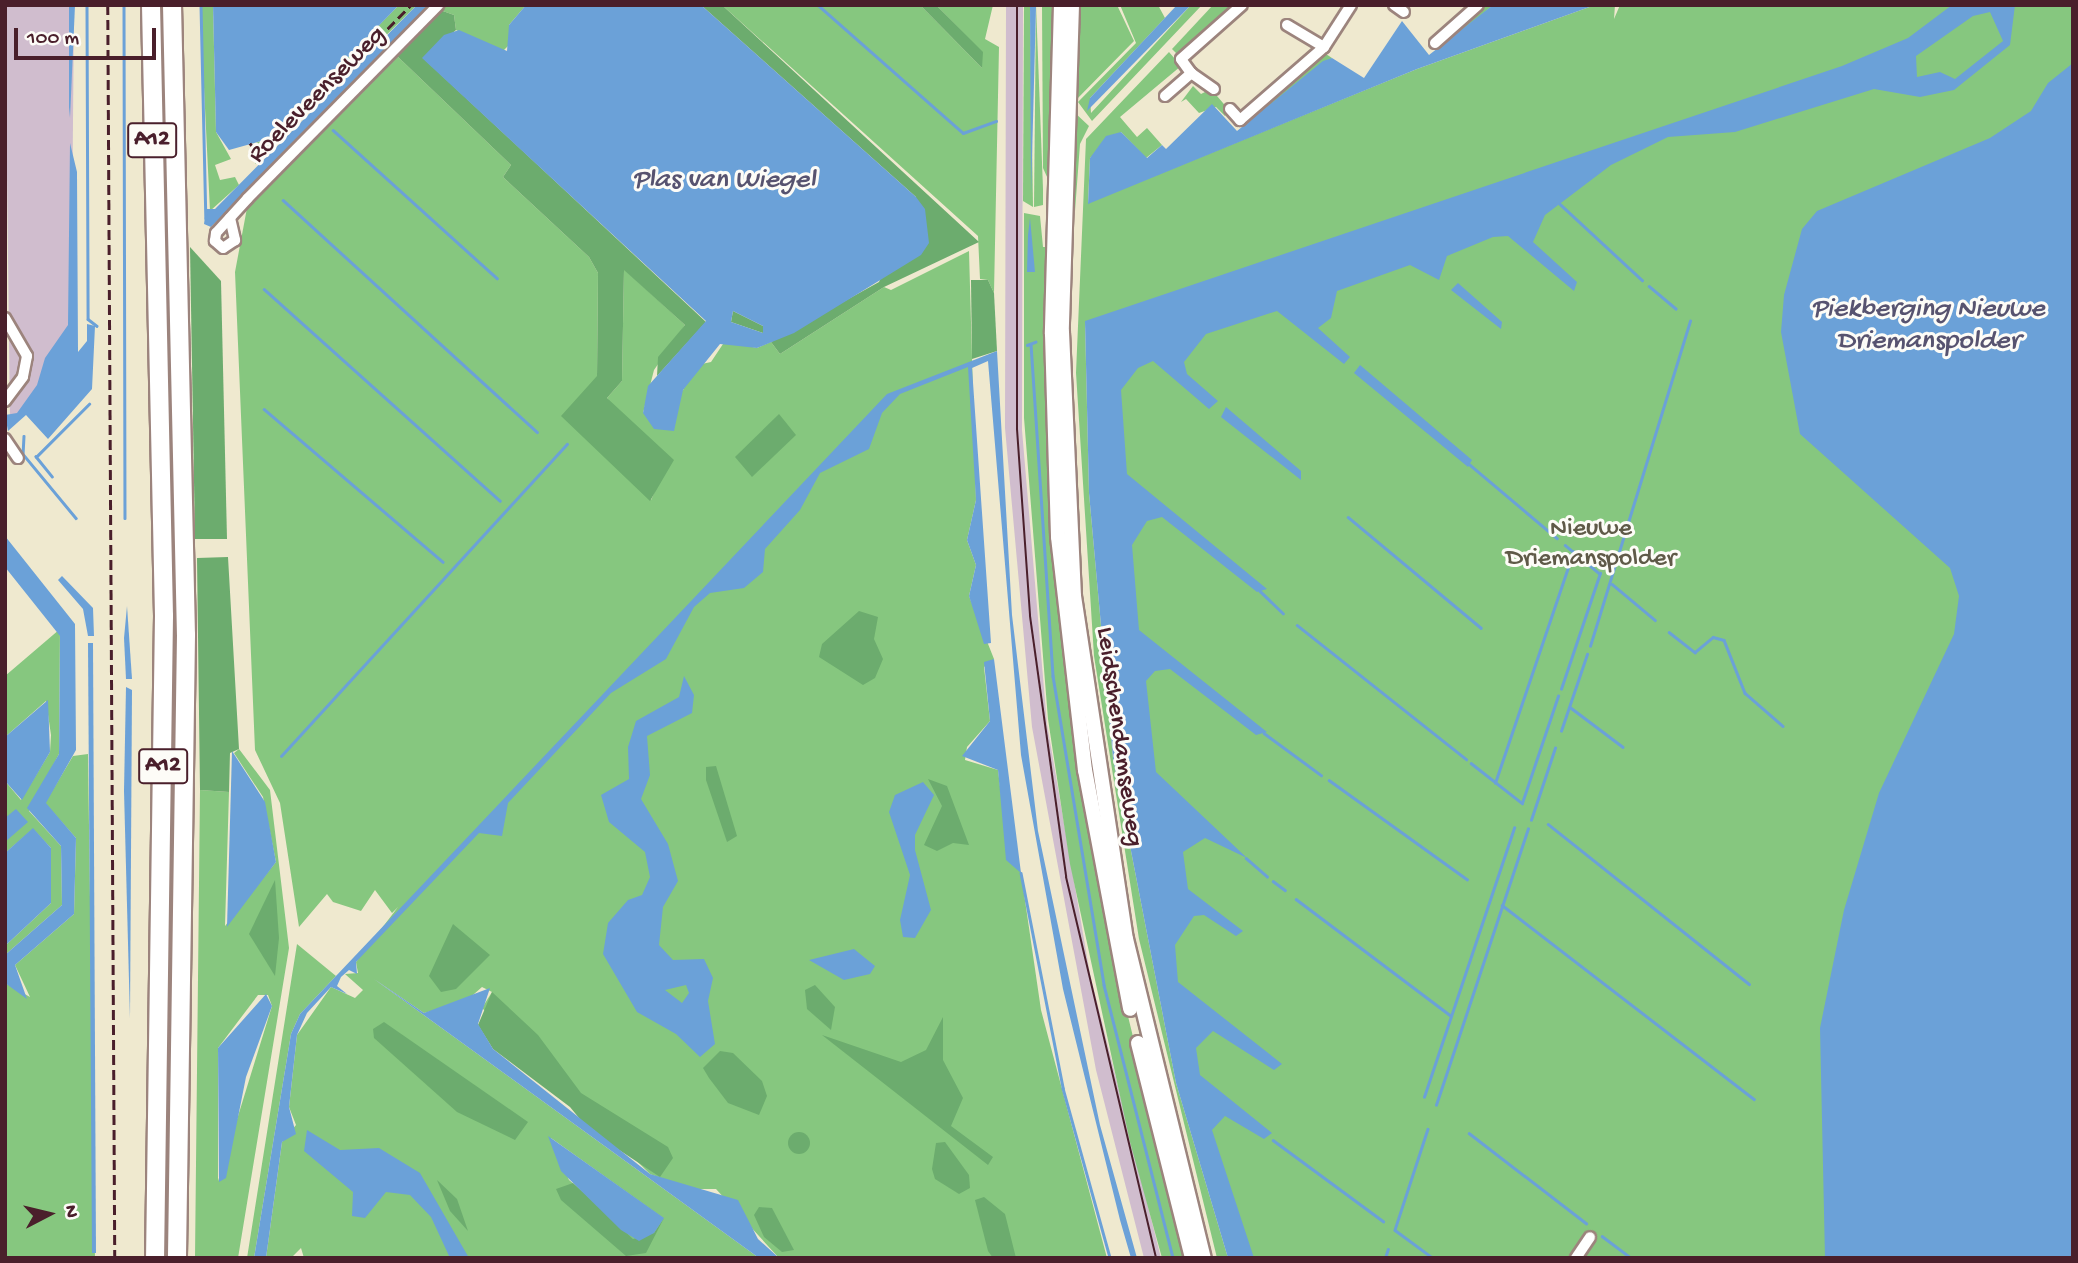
<!DOCTYPE html>
<html>
<head>
<meta charset="utf-8">
<style>
	body { margin:0 }
	#map { position:relative; width:2078px; height:1263px; overflow:hidden; background:#efe9cf; font-family:"Gochi Hand",sans-serif }
	div>[style] { position:absolute }
	.industrial>* { inset:0; background:#d0bdce }
	.green>* { inset:0; background:#86c77f }
	.forest>* { inset:0; background:#6cac6e }
	.round { border-radius:50% }
	.water>* { inset:0; background:#6ba1d8 }
	.stream>* { height:2.5px; margin:-1.25px; padding:0 1.25px; transform-origin:1.25px; border-radius:1.25px; background:#6ba1d8 }
	.roads { filter:drop-shadow(2px 0 #9c847d) drop-shadow(-2px 0 #9c847d) drop-shadow(0 2px #9c847d) drop-shadow(0 -2px #9c847d) }
	.minor>* { height:10px; margin:-5px; padding:0 5px; transform-origin:5px; border-radius:5px; background:#fff }
	.secondary>* { height:14px; margin:-7px; padding:0 7px; transform-origin:7px; border-radius:7px; background:#fff }
	.motorway>* { height:18px; margin:-9px; padding:0 9px; transform-origin:9px; border-radius:9px; background:#fff }
	.tram>* { height:2px; margin:-1px; padding:0 1px; transform-origin:1px; border-radius:1px; background:#4a1f2b }
	.rail>* { height:2.5px; margin-top:-1.25px; transform-origin:0; background:repeating-linear-gradient(90deg,#4a1f2b 0 10px,transparent 0 15px) }
	span { translate:-50% -50%; white-space:nowrap; text-align:center; line-height:1.15; -webkit-text-stroke:6px #fdfcf7; paint-order:stroke }
	.shield-label span { padding:2px 5px; background:#fdfcf7; border:2px solid; border-radius:5px; -webkit-text-stroke-width:0 }
	.shield-label { font-size:24px; color:#4a1f2b; font-weight:700 }
	.street-label { font-size:26px; color:#4a1f2b }
	.park-label { font-size:26px; color:#5f5a48 }
	.water-label { font-size:28px; color:#575370; font-style:italic }
	.frame { position:absolute; inset:0; border:7px solid #4a1f2b; pointer-events:none }
	.north { position:absolute; left:14px; top:1179px; width:70px; height:70px; -webkit-text-stroke:5px #fdfcf7; paint-order:stroke; rotate:83deg; font-size:19px; font-weight:700; line-height:28px; text-align:center; color:#4a1f2b }
	.north::after { content:''; display:block; margin:auto; width:24px; height:32px; background:#4a1f2b; clip-path:polygon(50% 0,100% 100%,50% 72%,0 100%) }
	.scale { position:absolute; left:14px; top:28px; width:142px; height:32px; box-sizing:border-box; border:4px solid #4a1f2b; border-top:0; padding-left:9px; font-size:21px; line-height:24px; white-space:nowrap; color:#4a1f2b; -webkit-text-stroke:5px #fdfcf7; paint-order:stroke }
</style>
</head>
<body>
<div id="map">
	<div class="industrial">
		<div style="clip-path:polygon(5px 5px,74px 5px,71px 353px,10px 424px)"></div>
		<div style="clip-path:polygon(1006px 5px,1023px 5px,1022px 430px,1047px 724px,1090px 974px,1161px 1258px,1144px 1258px,1096px 1070px,1032px 727px,1005px 428px)"></div>
	</div>
	<div class="green">
		<div style="clip-path:polygon(200px 5px,213px 5px,216px 132px,231px 159px,215px 165px,220px 180px,235px 177px,239px 185px,210px 211px)"></div>
		<div style="clip-path:polygon(399px 5px,417px 5px,255px 164px,256px 143px,268px 138px)"></div>
		<div style="clip-path:polygon(445px 5px,526px 5px,509px 25px,510px 44px,502px 52px,456px 30px,454px 15px,440px 10px)"></div>
		<div style="clip-path:polygon(722px 5px,920px 5px,982px 68px,982px 52px,936px 5px,993px 5px,985px 39px,999px 47px,994px 293px,988px 280px,980px 279px,978px 236px)"></div>
		<div style="clip-path:polygon(1024px 5px,1030px 5px,1033px 207px,1023px 201px)"></div>
		<div style="clip-path:polygon(1036px 5px,1043px 189px,1043px 205px,1034px 207px)"></div>
		<div style="clip-path:polygon(1042px 5px,1058px 5px,1052px 188px,1043px 168px)"></div>
		<div style="clip-path:polygon(1075px 5px,1117px 5px,1134px 41px,1075px 101px,1074px 112px,1089px 126px,1080px 144px,1075px 211px,1071px 156px)"></div>
		<div style="clip-path:polygon(1120px 5px,1158px 5px,1165px 18px,1090px 98px,1091px 113px,1191px 5px,1202px 5px,1092px 121px,1078px 102px,1136px 43px)"></div>
		<div style="clip-path:polygon(1213px 5px,1237px 5px,1179px 56px,1172px 49px)"></div>
		<div style="clip-path:polygon(1483px 5px,1493px 5px,1442px 50px,1437px 45px)"></div>
		<div style="clip-path:polygon(1595px 5px,1615px 5px,1614px 19px,1620px 5px,2073px 5px,2073px 1258px,1231px 1258px,1179px 1054px,1085px 321px,1089px 493px,1113px 758px,1176px 1083px,1228px 1258px,1217px 1258px,1139px 939px,1094px 656px,1076px 373px,1086px 139px,1169px 52px,1181px 66px,1120px 117px,1137px 137px,1147px 128px,1162px 145px,1146px 158px,1121px 132px,1090px 158px,1088px 203px,1417px 69px)"></div>
		<div style="clip-path:polygon(1323px 52px,1332px 58px,1249px 124px,1245px 120px)"></div>
		<div style="clip-path:polygon(evenodd,396px 55px,511px 165px,503px 177px,589px 257px,598px 273px,597px 376px,651px 500px,663px 474px,607px 398px,622px 381px,624px 269px,685px 325px,654px 370px,643px 413px,683px 390px,697px 365px,711px 362px,725px 341px,757px 348px,771px 342px,780px 354px,884px 287px,891px 290px,969px 251px,976px 500px,967px 540px,976px 565px,969px 596px,994px 659px,984px 667px,990px 721px,967px 747px,965px 760px,998px 770px,1006px 836px,1021px 873px,1041px 1010px,1107px 1258px,779px 1258px,716px 1189px,689px 1189px,650px 1174px,482px 1008px,492px 992px,482px 987px,465px 1002px,424px 1013px,374px 979px,759px 1258px,304px 1258px,301px 1248px,291px 1258px,266px 1258px,282px 1142px,296px 1125px,289px 1107px,297px 1035px,331px 987px,355px 998px,363px 990px,345px 974px,358px 973px,356px 962px,398px 907px,392px 913px,375px 890px,361px 911px,333px 902px,327px 894px,299px 927px,280px 803px,255px 750px,235px 272px,247px 208px,396px 55px,551px 1138px,663px 1218px,587px 1195px,569px 1180px,551px 1138px)"></div>
		<div style="clip-path:polygon(1193px 86px,1201px 94px,1211px 89px,1229px 110px,1225px 116px,1216px 107px,1199px 113px,1186px 99px,1181px 102px)"></div>
		<div style="clip-path:polygon(1024px 213px,1040px 216px,1043px 247px,1051px 247px,1081px 775px,1105px 922px,1187px 1258px,1162px 1258px,1130px 1142px,1070px 864px,1048px 719px,1024px 418px)"></div>
		<div style="clip-path:polygon(60px 629px,59px 754px,29px 811px,61px 846px,62px 905px,5px 955px,5px 946px,51px 903px,51px 848px,33px 829px,5px 853px,5px 781px,21px 800px,50px 752px,51px 735px,46px 701px,5px 737px,5px 676px)"></div>
		<div style="clip-path:polygon(evenodd,239px 749px,270px 790px,289px 948px,238px 1258px,195px 1258px,200px 790px,229px 792px,225px 926px,276px 862px,263px 797px,234px 753px,239px 749px,258px 995px,268px 995px,272px 1006px,218px 1181px,218px 1048px,258px 995px)"></div>
		<div style="clip-path:polygon(88px 754px,95px 1258px,5px 1258px,5px 983px,30px 997px,15px 965px,74px 914px,76px 838px,45px 803px,73px 756px)"></div>
		<div style="clip-path:polygon(297px 944px,336px 976px,300px 1014px,291px 1034px,254px 1258px,247px 1258px)"></div>
	</div>
	<div class="forest">
		<div style="clip-path:polygon(701px 5px,722px 5px,979px 242px,884px 287px,780px 354px,771px 342px,879px 282px,916px 197px)"></div>
		<div style="clip-path:polygon(920px 5px,936px 5px,983px 52px,982px 68px)"></div>
		<div style="clip-path:polygon(440px 10px,454px 15px,456px 30px,423px 58px,706px 322px,657px 376px,658px 357px,685px 325px,624px 270px,622px 381px,607px 398px,674px 460px,650px 501px,561px 416px,597px 376px,598px 273px,589px 257px,503px 177px,511px 165px,396px 55px)"></div>
		<div style="clip-path:polygon(190px 247px,221px 281px,227px 539px,195px 539px)"></div>
		<div style="clip-path:polygon(971px 280px,988px 280px,994px 293px,997px 351px,972px 359px)"></div>
		<div style="clip-path:polygon(733px 311px,763px 326px,763px 333px,731px 322px)"></div>
		<div style="clip-path:polygon(779px 414px,796px 435px,752px 477px,735px 457px)"></div>
		<div style="clip-path:polygon(228px 557px,239px 749px,230px 753px,229px 792px,200px 790px,197px 558px)"></div>
		<div style="clip-path:polygon(859px 611px,878px 617px,874px 639px,883px 659px,875px 678px,863px 685px,819px 657px,822px 644px)"></div>
		<div style="clip-path:polygon(716px 766px,737px 836px,727px 842px,706px 780px,706px 767px)"></div>
		<div style="clip-path:polygon(928px 779px,947px 786px,969px 845px,953px 843px,937px 851px,924px 845px,942px 806px)"></div>
		<div style="clip-path:polygon(275px 880px,279px 938px,275px 976px,249px 934px)"></div>
		<div style="clip-path:polygon(453px 924px,490px 955px,456px 989px,441px 992px,429px 976px)"></div>
		<div style="clip-path:polygon(815px 985px,835px 1007px,831px 1030px,807px 1009px,805px 990px)"></div>
		<div style="clip-path:polygon(492px 992px,538px 1035px,581px 1093px,668px 1147px,673px 1158px,660px 1177px,589px 1130px,570px 1107px,493px 1049px,478px 1025px)"></div>
		<div style="clip-path:polygon(943px 1017px,943px 1060px,963px 1098px,951px 1126px,993px 1157px,988px 1165px,822px 1035px,901px 1062px,926px 1050px)"></div>
		<div style="clip-path:polygon(384px 1022px,528px 1122px,515px 1140px,457px 1112px,374px 1038px,373px 1029px)"></div>
		<div style="clip-path:polygon(720px 1051px,733px 1053px,762px 1081px,767px 1096px,759px 1115px,728px 1103px,709px 1078px,703px 1068px)"></div>
		<div class="round" style="left:788px;top:1132px;width:22px;height:22px"></div>
		<div style="clip-path:polygon(945px 1142px,969px 1175px,970px 1188px,959px 1194px,935px 1179px,932px 1169px,936px 1143px)"></div>
		<div style="clip-path:polygon(437px 1180px,457px 1199px,468px 1231px,450px 1211px)"></div>
		<div style="clip-path:polygon(573px 1183px,633px 1239px,654px 1233px,664px 1218px,646px 1253px,626px 1256px,561px 1200px,556px 1189px)"></div>
		<div style="clip-path:polygon(984px 1197px,1005px 1214px,1016px 1258px,993px 1258px,988px 1251px,975px 1200px)"></div>
		<div style="clip-path:polygon(759px 1207px,772px 1208px,794px 1250px,782px 1252px,764px 1237px,754px 1215px)"></div>
	</div>
	<div class="water">
		<div style="clip-path:polygon(69px 5px,75px 5px,70px 118px,69px 107px)"></div>
		<div style="clip-path:polygon(213px 5px,399px 5px,268px 139px,229px 150px,216px 132px)"></div>
		<div style="clip-path:polygon(417px 5px,429px 5px,211px 227px,204px 224px,206px 209px,215px 209px)"></div>
		<div style="clip-path:polygon(evenodd,526px 5px,701px 5px,916px 197px,925px 209px,929px 243px,921px 255px,794px 333px,757px 348px,720px 344px,683px 390px,674px 431px,654px 429px,643px 413px,648px 386px,706px 321px,422px 58px,444px 35px,459px 30px,507px 51px,509px 25px,526px 5px,733px 311px,763px 326px,763px 333px,731px 322px,733px 311px)"></div>
		<div style="clip-path:polygon(1030px 5px,1036px 7px,1031px 195px)"></div>
		<div style="clip-path:polygon(1177px 5px,1191px 5px,1087px 111px,1090px 98px)"></div>
		<div style="clip-path:polygon(1493px 5px,1595px 5px,1417px 69px,1088px 204px,1090px 158px,1106px 136px,1121px 132px,1147px 158px,1162px 145px,1166px 149px,1212px 104px,1237px 131px,1323px 61px,1332px 58px,1364px 78px,1402px 21px,1429px 55px)"></div>
		<div style="clip-path:polygon(evenodd,1952px 5px,2015px 5px,2010px 45px,1954px 90px,1920px 97px,1874px 89px,1735px 132px,1668px 137px,1611px 165px,1545px 215px,1533px 242px,1577px 282px,1574px 291px,1508px 236px,1493px 237px,1447px 256px,1439px 280px,1410px 265px,1337px 291px,1331px 318px,1318px 328px,1350px 357px,1344px 364px,1277px 311px,1206px 334px,1184px 362px,1187px 374px,1218px 401px,1209px 409px,1153px 361px,1138px 368px,1121px 390px,1127px 474px,1267px 589px,1257px 592px,1162px 517px,1147px 521px,1132px 545px,1139px 630px,1267px 732px,1256px 735px,1170px 669px,1155px 671px,1146px 681px,1156px 772px,1247px 858px,1205px 838px,1183px 852px,1188px 889px,1243px 931px,1236px 936px,1204px 915px,1194px 916px,1175px 945px,1178px 982px,1282px 1064px,1274px 1070px,1213px 1031px,1196px 1048px,1200px 1075px,1272px 1133px,1264px 1139px,1225px 1116px,1212px 1130px,1254px 1258px,1228px 1258px,1176px 1083px,1113px 758px,1089px 493px,1085px 321px,1842px 66px,1908px 38px,1952px 5px,1990px 12px,2003px 41px,1955px 79px,1940px 72px,1917px 77px,1916px 56px,1973px 16px,1990px 12px)"></div>
		<div style="clip-path:polygon(2073px 63px,2073px 1258px,1825px 1258px,1820px 1028px,1844px 910px,1879px 793px,1954px 634px,1959px 596px,1950px 568px,1800px 434px,1781px 332px,1784px 295px,1802px 229px,1817px 211px,1990px 138px,2031px 111px,2048px 83px)"></div>
		<div style="clip-path:polygon(70px 143px,77px 172px,78px 352px,87px 341px,87px 324px,95px 326px,92px 389px,48px 439px,26px 415px,8px 431px,5px 415px,17px 413px,37px 385px,45px 358px,68px 325px)"></div>
		<div style="clip-path:polygon(1030px 218px,1035px 272px,1027px 272px,1028px 235px)"></div>
		<div style="clip-path:polygon(1458px 283px,1502px 322px,1501px 329px,1451px 290px)"></div>
		<div style="clip-path:polygon(997px 351px,1012px 615px,1038px 831px,1100px 1125px,1137px 1258px,1131px 1258px,1120px 1220px,1063px 989px,1021px 755px,988px 361px,972px 368px,991px 643px,984px 644px,969px 596px,976px 565px,967px 540px,976px 500px,968px 367px,900px 394px,882px 413px,869px 449px,820px 473px,800px 510px,765px 549px,763px 572px,744px 588px,710px 593px,694px 607px,666px 659px,611px 693px,508px 803px,502px 836px,479px 833px,356px 962px,357px 974px,349px 970px,341px 977px,337px 986px,347px 994px,331px 987px,307px 1013px,297px 1035px,289px 1107px,296px 1134px,282px 1142px,266px 1258px,254px 1258px,291px 1034px,300px 1014px,887px 394px)"></div>
		<div style="clip-path:polygon(1360px 365px,1472px 460px,1468px 467px,1354px 373px)"></div>
		<div style="clip-path:polygon(1226px 407px,1301px 471px,1301px 480px,1221px 417px)"></div>
		<div style="clip-path:polygon(5px 536px,75px 624px,76px 750px,46px 803px,76px 838px,74px 914px,15px 965px,27px 999px,5px 983px,5px 955px,62px 905px,61px 846px,27px 808px,59px 754px,60px 636px,5px 567px)"></div>
		<div style="clip-path:polygon(62px 576px,93px 608px,94px 636px,88px 636px,83px 609px,58px 580px)"></div>
		<div style="clip-path:polygon(127px 606px,132px 679px,126px 679px,124px 638px)"></div>
		<div style="clip-path:polygon(88px 643px,93px 643px,96px 1253px,92px 1253px)"></div>
		<div style="clip-path:polygon(994px 659px,1021px 873px,1006px 860px,998px 770px,962px 756px,990px 721px,984px 662px)"></div>
		<div style="clip-path:polygon(evenodd,684px 676px,694px 695px,692px 713px,647px 736px,650px 775px,641px 799px,668px 844px,678px 881px,663px 907px,659px 945px,673px 960px,704px 959px,713px 978px,708px 1001px,715px 1044px,700px 1057px,676px 1034px,637px 1012px,603px 954px,608px 923px,628px 900px,642px 895px,650px 877px,645px 852px,609px 822px,601px 795px,629px 779px,628px 747px,636px 721px,679px 697px,684px 676px,686px 985px,689px 993px,682px 1003px,665px 990px,686px 985px)"></div>
		<div style="clip-path:polygon(126px 687px,132px 690px,130px 1019px,124px 791px)"></div>
		<div style="clip-path:polygon(48px 700px,50px 752px,22px 800px,5px 781px,5px 737px)"></div>
		<div style="clip-path:polygon(232px 751px,265px 802px,276px 862px,227px 927px)"></div>
		<div style="clip-path:polygon(923px 782px,934px 795px,915px 835px,915px 850px,931px 910px,915px 938px,903px 937px,900px 920px,910px 875px,889px 812px,895px 795px)"></div>
		<div style="clip-path:polygon(16px 809px,28px 822px,5px 842px,5px 818px)"></div>
		<div style="clip-path:polygon(33px 828px,51px 848px,51px 903px,5px 946px,5px 853px)"></div>
		<div style="clip-path:polygon(854px 949px,875px 966px,870px 974px,844px 980px,809px 960px)"></div>
		<div style="clip-path:polygon(374px 979px,424px 1013px,490px 988px,478px 1024px,493px 1049px,650px 1174px,738px 1200px,758px 1239px,779px 1258px,759px 1258px)"></div>
		<div style="clip-path:polygon(266px 994px,272px 1006px,246px 1077px,226px 1178px,219px 1182px,218px 1048px)"></div>
		<div style="clip-path:polygon(307px 1130px,340px 1150px,379px 1148px,420px 1173px,469px 1258px,450px 1258px,431px 1217px,410px 1195px,386px 1192px,365px 1218px,352px 1216px,353px 1192px,304px 1151px)"></div>
		<div style="clip-path:polygon(548px 1136px,664px 1218px,654px 1233px,639px 1241px,621px 1230px,561px 1171px)"></div>
	</div>
	<div class="stream">
		<div style="left:87px;top:5px;width:314px;rotate:89.8deg"></div>
		<div style="left:88px;top:319px;width:11px;rotate:38deg"></div>
		<div style="left:124px;top:5px;width:513px;rotate:89.89deg"></div>
		<div style="left:201px;top:5px;width:213px;rotate:88.7deg"></div>
		<div style="left:818px;top:5px;width:193px;rotate:41.4deg"></div>
		<div style="left:963px;top:133px;width:35px;rotate:-20deg"></div>
		<div style="left:333px;top:130px;width:221px;rotate:42.1deg"></div>
		<div style="left:283px;top:200px;width:344px;rotate:42.4deg"></div>
		<div style="left:1560px;top:204px;width:112px;rotate:42.8deg"></div>
		<div style="left:1649px;top:286px;width:35px;rotate:40deg"></div>
		<div style="left:264px;top:289px;width:317px;rotate:41.9deg"></div>
		<div style="left:1031px;top:344px;width:333px;rotate:86.2deg"></div>
		<div style="left:1053px;top:676px;width:313px;rotate:80.6deg"></div>
		<div style="left:1104px;top:985px;width:282px;rotate:75.8deg"></div>
		<div style="left:1027px;top:345px;width:9px;rotate:-21deg"></div>
		<div style="left:264px;top:409px;width:235px;rotate:40.5deg"></div>
		<div style="left:24px;top:436px;width:18px;rotate:93deg"></div>
		<div style="left:23px;top:454px;width:83px;rotate:50.4deg"></div>
		<div style="left:1469px;top:464px;width:115px;rotate:40.1deg"></div>
		<div style="left:52px;top:477px;width:26px;rotate:-129deg"></div>
		<div style="left:36px;top:457px;width:75px;rotate:-45deg"></div>
		<div style="left:1348px;top:517px;width:173px;rotate:39.8deg"></div>
		<div style="left:1565px;top:545px;width:45px;rotate:39.6deg"></div>
		<div style="left:1612px;top:584px;width:56px;rotate:39.9deg"></div>
		<div style="left:1260px;top:591px;width:32px;rotate:44deg"></div>
		<div style="left:1297px;top:625px;width:216px;rotate:38.4deg"></div>
		<div style="left:1669px;top:632px;width:33px;rotate:38deg"></div>
		<div style="left:1695px;top:652px;width:23px;rotate:-40deg"></div>
		<div style="left:1713px;top:637px;width:11px;rotate:15deg"></div>
		<div style="left:1724px;top:640px;width:57px;rotate:68.4deg"></div>
		<div style="left:1745px;top:693px;width:50px;rotate:41deg"></div>
		<div style="left:1590px;top:646px;width:340px;rotate:-72.9deg"></div>
		<div style="left:1561px;top:689px;width:122px;rotate:-71.4deg"></div>
		<div style="left:1570px;top:707px;width:66px;rotate:37deg"></div>
		<div style="left:1561px;top:731px;width:81px;rotate:-71.3deg"></div>
		<div style="left:1264px;top:733px;width:71px;rotate:36.4deg"></div>
		<div style="left:281px;top:756px;width:423px;rotate:-47.5deg"></div>
		<div style="left:1471px;top:763px;width:65px;rotate:38.1deg"></div>
		<div style="left:1522px;top:803px;width:113px;rotate:-71.4deg"></div>
		<div style="left:1329px;top:780px;width:170px;rotate:35.7deg"></div>
		<div style="left:1495px;top:783px;width:244px;rotate:-71.3deg"></div>
		<div style="left:1531px;top:820px;width:76px;rotate:-71.6deg"></div>
		<div style="left:1548px;top:824px;width:257px;rotate:38.5deg"></div>
		<div style="left:1246px;top:858px;width:28px;rotate:41deg"></div>
		<div style="left:1021px;top:873px;width:219px;rotate:78.9deg"></div>
		<div style="left:1063px;top:1088px;width:176px;rotate:74.5deg"></div>
		<div style="left:1273px;top:881px;width:15px;rotate:37deg"></div>
		<div style="left:1296px;top:899px;width:194px;rotate:37deg"></div>
		<div style="left:1502px;top:905px;width:318px;rotate:37.6deg"></div>
		<div style="left:1424px;top:1097px;width:284px;rotate:-71.5deg"></div>
		<div style="left:1436px;top:1105px;width:291px;rotate:-71.6deg"></div>
		<div style="left:1428px;top:1129px;width:106px;rotate:108.1deg"></div>
		<div style="left:1395px;top:1230px;width:47px;rotate:36.4deg"></div>
		<div style="left:1469px;top:1133px;width:148px;rotate:37.6deg"></div>
		<div style="left:1273px;top:1140px;width:137px;rotate:36.4deg"></div>
		<div style="left:1602px;top:1236px;width:36px;rotate:37deg"></div>
		<div style="left:1385px;top:1258px;width:9px;rotate:-72deg"></div>
	</div>
	<div class="roads">
		<div class="minor">
			<div style="left:1394px;top:5px;width:12px;rotate:35deg"></div>
			<div style="left:1287px;top:25px;width:43px;rotate:30.7deg"></div>
			<div style="left:1435px;top:43px;width:57px;rotate:-41.5deg"></div>
			<div style="left:1191px;top:73px;width:28px;rotate:35deg"></div>
			<div style="left:1165px;top:96px;width:35px;rotate:-41deg"></div>
			<div style="left:1191px;top:73px;width:17px;rotate:-126deg"></div>
			<div style="left:1181px;top:59px;width:81px;rotate:-41.5deg"></div>
			<div style="left:1230px;top:109px;width:15px;rotate:48deg"></div>
			<div style="left:1240px;top:120px;width:111px;rotate:-41deg"></div>
			<div style="left:1324px;top:47px;width:50px;rotate:-57.3deg"></div>
			<div style="left:230px;top:218px;width:23px;rotate:77deg"></div>
			<div style="left:235px;top:240px;width:14px;rotate:146deg"></div>
			<div style="left:223px;top:248px;width:11px;rotate:-139deg"></div>
			<div style="left:215px;top:241px;width:8px;rotate:-83deg"></div>
			<div style="left:216px;top:233px;width:47px;rotate:-47.6deg"></div>
			<div style="left:248px;top:198px;width:271px;rotate:-45.4deg"></div>
			<div style="left:5px;top:318px;width:44px;rotate:59.9deg"></div>
			<div style="left:27px;top:356px;width:21px;rotate:101deg"></div>
			<div style="left:23px;top:377px;width:30px;rotate:127deg"></div>
			<div style="left:5px;top:439px;width:23px;rotate:56deg"></div>
			<div style="left:1576px;top:1258px;width:25px;rotate:-56deg"></div>
		</div>
		<div class="secondary">
			<div style="left:1061px;top:5px;width:329px;rotate:91.6deg"></div>
			<div style="left:1052px;top:334px;width:203px;rotate:88.3deg"></div>
			<div style="left:1058px;top:537px;width:235px;rotate:83.4deg"></div>
			<div style="left:1085px;top:770px;width:243px;rotate:79.3deg"></div>
			<div style="left:1072px;top:5px;width:327px;rotate:91.8deg"></div>
			<div style="left:1062px;top:332px;width:264px;rotate:87.4deg"></div>
			<div style="left:1074px;top:596px;width:347px;rotate:81.4deg"></div>
			<div style="left:1126px;top:939px;width:328px;rotate:76.3deg"></div>
			<div style="left:1138px;top:1043px;width:222px;rotate:75.9deg"></div>
		</div>
		<div class="motorway">
			<div style="left:151px;top:5px;width:611px;rotate:88.78deg"></div>
			<div style="left:164px;top:616px;width:642px;rotate:90.8deg"></div>
			<div style="left:172px;top:5px;width:630px;rotate:88.73deg"></div>
			<div style="left:186px;top:635px;width:623px;rotate:90.83deg"></div>
		</div>
	</div>
	<div class="tram">
		<div style="left:1017px;top:5px;width:424px;rotate:90deg"></div>
		<div style="left:1017px;top:429px;width:187px;rotate:86deg"></div>
		<div style="left:1030px;top:616px;width:263px;rotate:82.1deg"></div>
		<div style="left:1066px;top:877px;width:391px;rotate:76.7deg"></div>
	</div>
	<div class="rail">
		<div style="left:108px;top:5px;width:1253px;rotate:89.68deg"></div>
		<div style="left:250px;top:143px;width:18px;rotate:52deg"></div>
		<div style="left:261px;top:157px;width:214px;rotate:-45.4deg"></div>
	</div>
	<div class="shield-label">
		<span style="left:152px;top:140px">A12</span>
		<span style="left:163px;top:766px">A12</span>
	</div>
	<div class="street-label">
		<span style="left:318px;top:96px;rotate:-45deg">Roeleveenseweg</span>
		<span style="left:1118px;top:737px;rotate:82deg">Leidschendamseweg</span>
	</div>
	<div class="park-label">
		<span style="left:1591px;top:545px">Nieuwe<br>Driemanspolder</span>
	</div>
	<div class="water-label">
		<span style="left:724px;top:181px">Plas van Wiegel</span>
		<span style="left:1928px;top:326px">Piekberging Nieuwe<br>Driemanspolder</span>
	</div>
	<div class="frame"></div>
	<div class="north">N</div>
	<div class="scale">100 m</div>
</div>
</body>
</html>
